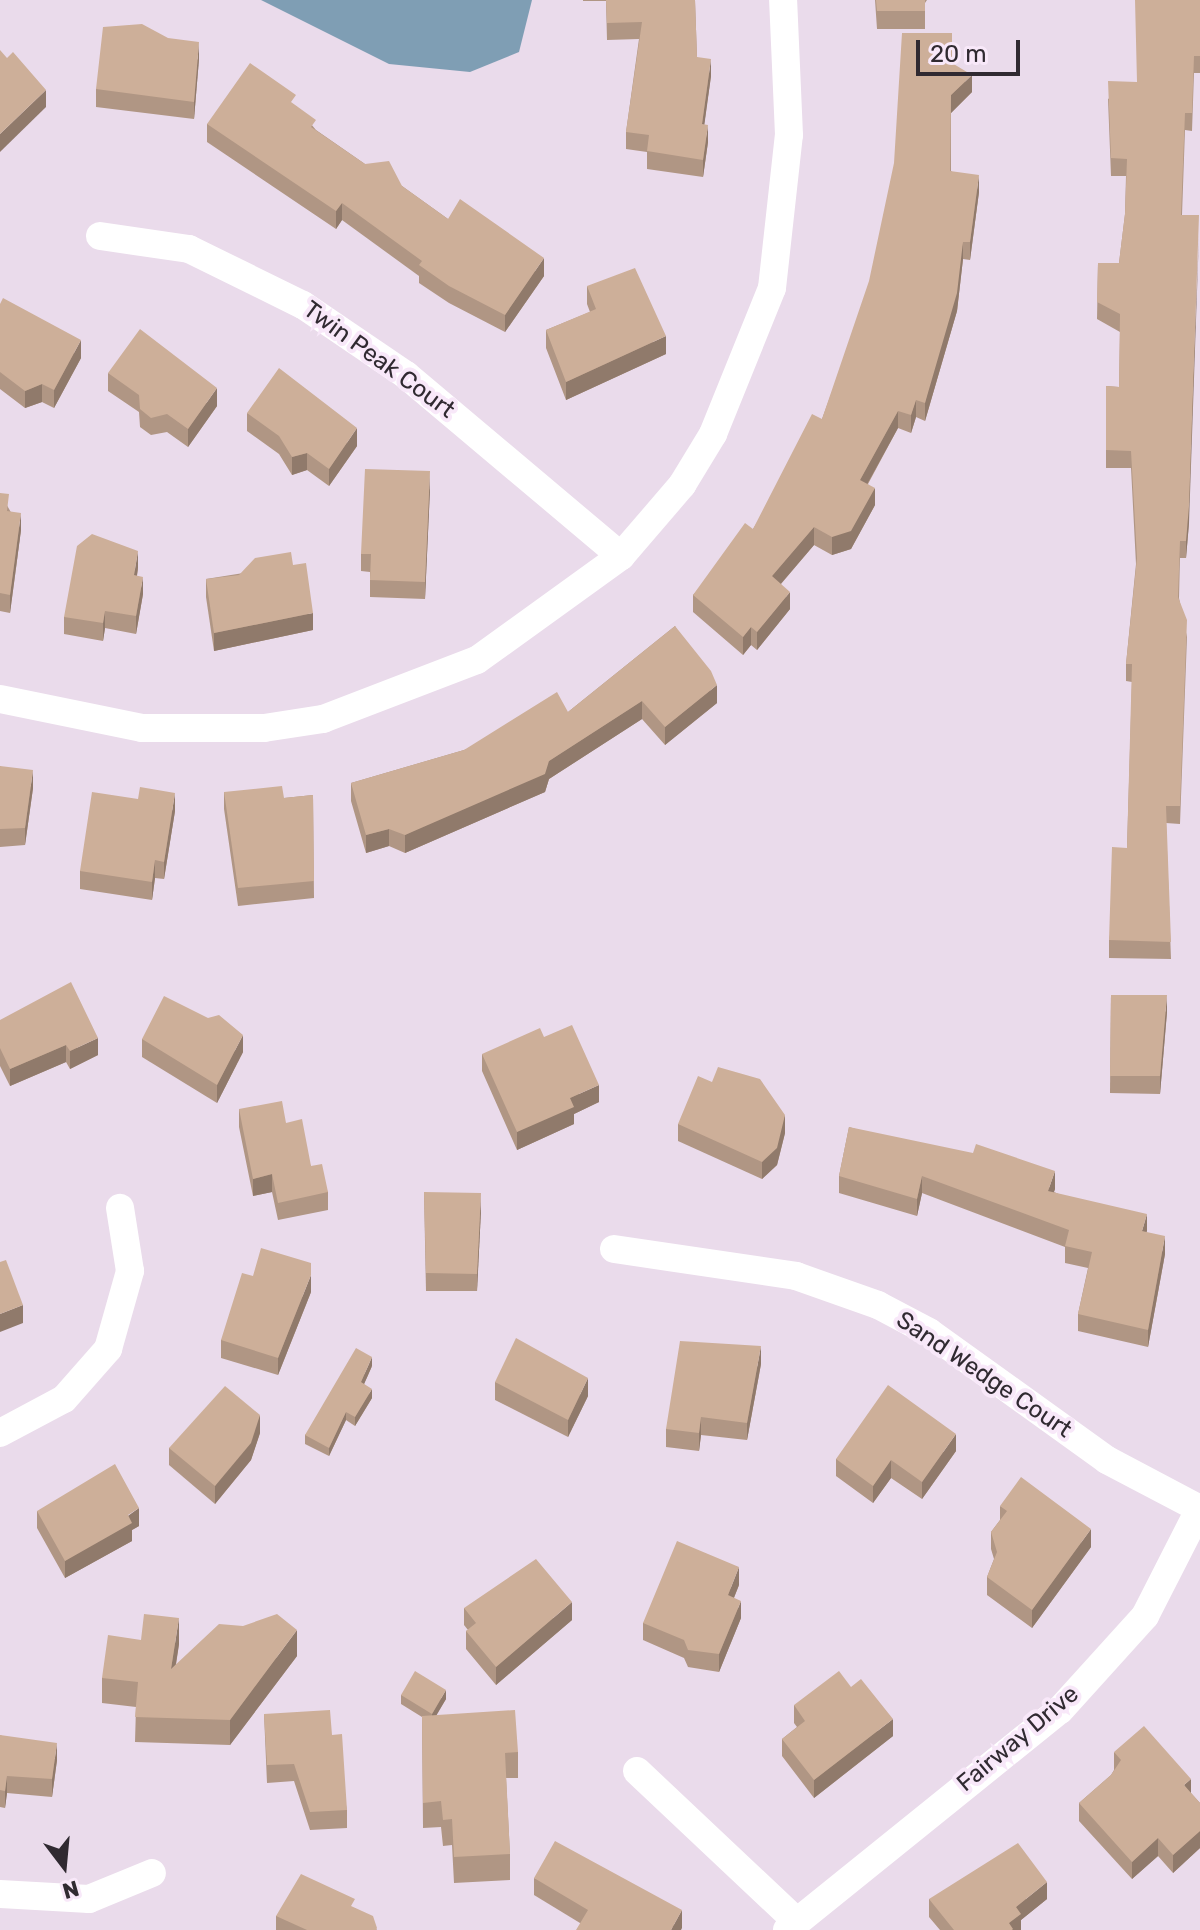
<!DOCTYPE html>
<html>
<head>
<meta charset="utf-8">
<style>
	body { margin:0 }
	#map { position:relative; width:1200px; height:1930px; overflow:hidden; background:#eadbeb; font-family:Rubik,sans-serif }
	div>[style] { position:absolute }
	.water>* { inset:0; background:#7f9eb4 }
	.street>* { height:28px; margin:-14px; padding:0 14px; transform-origin:14px; border-radius:14px; background:#fff }
	.wall>* { inset:0; background:#b09684 }
	.shaded-wall>* { inset:0; background:#907a6b }
	.building>* { inset:0; background:#cdaf99 }
	span { translate:-50% -50%; white-space:nowrap; text-align:center; line-height:1.15; -webkit-text-stroke:8px #f8e8f9; paint-order:stroke }
	.street-label { font-size:24px; color:#302a31 }
	.north { position:absolute; left:24px; top:1826px; width:80px; height:80px; -webkit-text-stroke:6px #f8e8f9; paint-order:stroke; rotate:164deg; font-size:22px; font-weight:700; line-height:32px; text-align:center; color:#302a31 }
	.north::after { content:''; display:block; margin:auto; width:28px; height:36px; background:#302a31; clip-path:polygon(50% 0,100% 100%,50% 72%,0 100%) }
	.scale { position:absolute; left:916px; top:40px; width:104px; height:36px; box-sizing:border-box; border:4px solid #302a31; border-top:0; padding-left:10px; font-size:24px; line-height:28px; white-space:nowrap; color:#302a31; -webkit-text-stroke:6px #f8e8f9; paint-order:stroke }
</style>
</head>
<body>
<div id="map">
	<div class="water">
		<div style="clip-path:polygon(261px 0,532px 0,519px 52px,470px 72px,389px 64px)"></div>
	</div>
	<div class="street">
		<div style="left:100px;top:236px;width:90px;rotate:8.3deg"></div>
		<div style="left:189px;top:249px;width:127px;rotate:26.2deg"></div>
		<div style="left:303px;top:305px;width:125px;rotate:34.2deg"></div>
		<div style="left:406px;top:375px;width:281px;rotate:40.1deg"></div>
		<div style="left:0;top:699px;width:145px;rotate:11.5deg"></div>
		<div style="left:142px;top:728px;width:122px"></div>
		<div style="left:264px;top:728px;width:60px;rotate:-8.7deg"></div>
		<div style="left:323px;top:719px;width:165px;rotate:-21deg"></div>
		<div style="left:477px;top:660px;width:178px;rotate:-35.8deg"></div>
		<div style="left:621px;top:556px;width:94px;rotate:-49.3deg"></div>
		<div style="left:682px;top:485px;width:60px;rotate:-58.7deg"></div>
		<div style="left:713px;top:434px;width:157px;rotate:-68deg"></div>
		<div style="left:772px;top:288px;width:154px;rotate:-83.7deg"></div>
		<div style="left:789px;top:135px;width:135px;rotate:-92.5deg"></div>
		<div style="left:614px;top:1249px;width:184px;rotate:8.4deg"></div>
		<div style="left:796px;top:1276px;width:87px;rotate:19.5deg"></div>
		<div style="left:878px;top:1305px;width:58px;rotate:27.9deg"></div>
		<div style="left:929px;top:1332px;width:219px;rotate:35.7deg"></div>
		<div style="left:1107px;top:1460px;width:105px;rotate:27.8deg"></div>
		<div style="left:0;top:1433px;width:72px;rotate:-28deg"></div>
		<div style="left:64px;top:1399px;width:67px;rotate:-48.7deg"></div>
		<div style="left:108px;top:1349px;width:81px;rotate:-74.2deg"></div>
		<div style="left:130px;top:1271px;width:64px;rotate:-99deg"></div>
		<div style="left:637px;top:1771px;width:219px;rotate:43.3deg"></div>
		<div style="left:0;top:1894px;width:89px;rotate:3.2deg"></div>
		<div style="left:89px;top:1899px;width:68px;rotate:-22.4deg"></div>
		<div style="left:787px;top:1930px;width:351px;rotate:-38.9deg"></div>
		<div style="left:1060px;top:1710px;width:127px;rotate:-47.9deg"></div>
		<div style="left:1145px;top:1616px;width:121px;rotate:-63deg"></div>
	</div>
	<div class="wall">
		<div style="clip-path:polygon(583px 0,695px 0,697px 57px,711px 76px,704px 125px,708px 142px,703px 177px,647px 169px,647px 152px,626px 149px,626px 132px,639px 39px,607px 40px,606px 1px,583px 1px)"></div>
		<div style="clip-path:polygon(875px 0,927px 0,925px 3px,925px 29px,877px 29px)"></div>
		<div style="clip-path:polygon(1200px 0,1200px 73px,1194px 73px,1192px 131px,1185px 130px,1182px 215px,1189px 523px,1186px 558px,1180px 558px,1179px 598px,1187px 637px,1180px 824px,1166px 823px,1171px 959px,1109px 958px,1109px 940px,1127px 848px,1132px 682px,1126px 681px,1126px 664px,1136px 564px,1131px 468px,1106px 468px,1106px 386px,1119px 387px,1120px 332px,1097px 319px,1098px 263px,1119px 263px,1125px 214px,1126px 176px,1111px 176px,1108px 99px,1137px 82px)"></div>
		<div style="clip-path:polygon(199px 59px,194px 119px,96px 107px,96px 89px)"></div>
		<div style="clip-path:polygon(952px 63px,972px 92px,951px 113px,951px 171px,979px 192px,970px 260px,963px 259px,957px 311px,925px 421px,916px 417px,911px 433px,898px 428px,868px 484px,875px 505px,851px 549px,832px 555px,814px 545px,781px 584px,790px 609px,757px 650px,751px 645px,743px 655px,693px 612px,693px 595px,753px 529px,822px 419px)"></div>
		<div style="clip-path:polygon(296px 106px,316px 130px,365px 164px,402px 186px,448px 219px,544px 276px,505px 332px,449px 303px,419px 283px,419px 276px,342px 220px,336px 229px,207px 142px,207px 124px)"></div>
		<div style="clip-path:polygon(587px 286px,666px 354px,566px 400px,546px 348px,546px 330px,590px 312px,587px 304px)"></div>
		<div style="clip-path:polygon(0 304px,81px 358px,54px 408px,42px 402px,25px 408px,0 389px)"></div>
		<div style="clip-path:polygon(108px 373px,217px 406px,188px 447px,167px 432px,151px 435px,140px 427px,139px 412px,108px 391px)"></div>
		<div style="clip-path:polygon(247px 413px,357px 446px,329px 486px,307px 470px,292px 475px,279px 454px,247px 431px)"></div>
		<div style="clip-path:polygon(430px 489px,425px 599px,370px 597px,370px 572px,361px 571px,361px 554px)"></div>
		<div style="clip-path:polygon(0 493px,21px 530px,10px 613px,0 611px)"></div>
		<div style="clip-path:polygon(293px 565px,313px 630px,214px 651px,206px 597px,206px 579px)"></div>
		<div style="clip-path:polygon(138px 568px,137px 576px,143px 594px,136px 634px,105px 628px,103px 641px,64px 634px,64px 617px)"></div>
		<div style="clip-path:polygon(675px 626px,717px 703px,665px 745px,642px 719px,549px 779px,545px 792px,405px 853px,389px 846px,366px 853px,351px 801px,351px 783px,464px 750px,568px 712px)"></div>
		<div style="clip-path:polygon(0 766px,33px 788px,25px 845px,0 847px)"></div>
		<div style="clip-path:polygon(224px 792px,284px 798px,313px 795px,314px 898px,238px 906px,224px 809px)"></div>
		<div style="clip-path:polygon(138px 799px,175px 811px,164px 879px,155px 878px,152px 900px,80px 889px,80px 871px)"></div>
		<div style="clip-path:polygon(1111px 995px,1167px 1012px,1160px 1094px,1110px 1093px)"></div>
		<div style="clip-path:polygon(0 1020px,98px 1055px,70px 1069px,66px 1062px,10px 1086px,0 1066px)"></div>
		<div style="clip-path:polygon(142px 1039px,243px 1052px,217px 1103px,142px 1057px)"></div>
		<div style="clip-path:polygon(482px 1054px,599px 1102px,574px 1114px,574px 1124px,517px 1150px,482px 1071px)"></div>
		<div style="clip-path:polygon(239px 1109px,286px 1123px,311px 1166px,328px 1192px,328px 1210px,278px 1220px,272px 1192px,253px 1196px,239px 1127px)"></div>
		<div style="clip-path:polygon(678px 1124px,785px 1133px,777px 1165px,762px 1179px,678px 1141px)"></div>
		<div style="clip-path:polygon(849px 1127px,1055px 1189px,1054px 1192px,1146px 1232px,1165px 1254px,1148px 1347px,1078px 1331px,1078px 1314px,1088px 1268px,1065px 1263px,1065px 1247px,922px 1193px,917px 1216px,839px 1193px,839px 1176px)"></div>
		<div style="clip-path:polygon(424px 1192px,481px 1210px,477px 1291px,426px 1291px)"></div>
		<div style="clip-path:polygon(311px 1292px,278px 1375px,221px 1358px,221px 1340px)"></div>
		<div style="clip-path:polygon(761px 1364px,747px 1440px,701px 1435px,699px 1451px,666px 1447px,666px 1429px)"></div>
		<div style="clip-path:polygon(372px 1366px,364px 1384px,372px 1398px,355px 1426px,346px 1420px,329px 1456px,305px 1444px,305px 1435px)"></div>
		<div style="clip-path:polygon(495px 1382px,588px 1396px,568px 1437px,495px 1400px)"></div>
		<div style="clip-path:polygon(260px 1433px,251px 1460px,215px 1504px,169px 1465px,169px 1448px)"></div>
		<div style="clip-path:polygon(956px 1451px,922px 1499px,891px 1478px,873px 1503px,836px 1476px,836px 1459px)"></div>
		<div style="clip-path:polygon(1000px 1506px,1091px 1547px,1032px 1628px,987px 1595px,987px 1577px,994px 1559px,991px 1549px,991px 1532px,1000px 1520px)"></div>
		<div style="clip-path:polygon(37px 1511px,139px 1526px,132px 1530px,132px 1541px,65px 1578px,37px 1528px)"></div>
		<div style="clip-path:polygon(739px 1585px,734px 1598px,741px 1618px,719px 1672px,688px 1667px,684px 1658px,643px 1640px,643px 1623px)"></div>
		<div style="clip-path:polygon(464px 1608px,572px 1620px,496px 1685px,466px 1649px,466px 1631px,468px 1630px,464px 1625px)"></div>
		<div style="clip-path:polygon(141px 1640px,179px 1644px,176px 1665px,297px 1656px,230px 1745px,135px 1742px,136px 1707px,102px 1703px,102px 1678px)"></div>
		<div style="clip-path:polygon(401px 1695px,446px 1699px,436px 1715px,518px 1752px,518px 1778px,506px 1778px,510px 1854px,510px 1880px,454px 1883px,452px 1845px,443px 1846px,441px 1827px,423px 1828px,422px 1717px,401px 1704px)"></div>
		<div style="clip-path:polygon(794px 1705px,893px 1736px,814px 1798px,782px 1756px,782px 1739px,797px 1727px,794px 1723px)"></div>
		<div style="clip-path:polygon(264px 1714px,332px 1735px,347px 1810px,347px 1828px,310px 1830px,294px 1781px,267px 1783px)"></div>
		<div style="clip-path:polygon(0 1735px,57px 1760px,52px 1797px,7px 1793px,5px 1808px,0 1807px)"></div>
		<div style="clip-path:polygon(1114px 1752px,1191px 1793px,1200px 1803px,1200px 1848px,1173px 1873px,1158px 1856px,1132px 1879px,1079px 1821px,1079px 1803px,1111px 1775px,1114px 1770px)"></div>
		<div style="clip-path:polygon(534px 1878px,682px 1928px,580px 1923px,534px 1895px)"></div>
		<div style="clip-path:polygon(929px 1899px,1047px 1899px,1021px 1920px,1021px 1930px,940px 1930px,929px 1917px)"></div>
		<div style="clip-path:polygon(355px 1908px,377px 1930px,276px 1930px,276px 1916px)"></div>
	</div>
	<div class="shaded-wall">
		<div style="clip-path:polygon(199px 42px,199px 59px,194px 119px,194px 102px)"></div>
		<div style="clip-path:polygon(711px 59px,711px 76px,702px 142px,702px 124px)"></div>
		<div style="clip-path:polygon(972px 75px,972px 92px,951px 113px,951px 95px)"></div>
		<div style="clip-path:polygon(46px 90px,46px 107px,0 152px,0 134px)"></div>
		<div style="clip-path:polygon(708px 125px,708px 142px,703px 177px,703px 160px)"></div>
		<div style="clip-path:polygon(979px 175px,979px 192px,970px 260px,970px 242px)"></div>
		<div style="clip-path:polygon(342px 203px,342px 220px,336px 229px,336px 211px)"></div>
		<div style="clip-path:polygon(1199px 233px,1189px 523px,1186px 558px,1186px 541px)"></div>
		<div style="clip-path:polygon(963px 242px,963px 259px,957px 311px,925px 421px,925px 403px)"></div>
		<div style="clip-path:polygon(544px 258px,544px 276px,505px 332px,505px 315px)"></div>
		<div style="clip-path:polygon(666px 336px,666px 354px,566px 400px,566px 382px)"></div>
		<div style="clip-path:polygon(81px 340px,81px 358px,54px 408px,54px 390px)"></div>
		<div style="clip-path:polygon(42px 384px,42px 402px,25px 408px,25px 391px)"></div>
		<div style="clip-path:polygon(217px 388px,217px 406px,188px 447px,188px 429px)"></div>
		<div style="clip-path:polygon(916px 400px,916px 417px,911px 433px,911px 415px)"></div>
		<div style="clip-path:polygon(898px 411px,898px 428px,860px 497px,860px 480px)"></div>
		<div style="clip-path:polygon(357px 428px,357px 446px,329px 486px,329px 469px)"></div>
		<div style="clip-path:polygon(307px 453px,307px 470px,292px 475px,292px 457px)"></div>
		<div style="clip-path:polygon(430px 471px,430px 489px,425px 599px,425px 582px)"></div>
		<div style="clip-path:polygon(875px 488px,875px 505px,851px 549px,832px 555px,832px 537px)"></div>
		<div style="clip-path:polygon(21px 513px,21px 530px,10px 613px,10px 595px)"></div>
		<div style="clip-path:polygon(814px 527px,814px 545px,772px 594px,772px 576px)"></div>
		<div style="clip-path:polygon(138px 551px,138px 568px,134px 593px,134px 575px)"></div>
		<div style="clip-path:polygon(143px 577px,143px 594px,136px 634px,136px 616px)"></div>
		<div style="clip-path:polygon(790px 592px,790px 609px,757px 650px,757px 632px)"></div>
		<div style="clip-path:polygon(105px 611px,105px 628px,103px 641px,103px 623px)"></div>
		<div style="clip-path:polygon(313px 613px,313px 630px,214px 651px,214px 633px)"></div>
		<div style="clip-path:polygon(751px 627px,751px 645px,743px 655px,743px 637px)"></div>
		<div style="clip-path:polygon(717px 685px,717px 703px,665px 745px,665px 727px)"></div>
		<div style="clip-path:polygon(642px 701px,642px 719px,549px 779px,545px 792px,405px 853px,405px 835px,549px 761px)"></div>
		<div style="clip-path:polygon(33px 770px,33px 788px,25px 845px,25px 828px)"></div>
		<div style="clip-path:polygon(175px 793px,175px 811px,164px 879px,164px 862px)"></div>
		<div style="clip-path:polygon(389px 829px,389px 846px,366px 853px,366px 835px)"></div>
		<div style="clip-path:polygon(155px 860px,155px 878px,152px 900px,152px 882px)"></div>
		<div style="clip-path:polygon(1167px 995px,1167px 1012px,1160px 1094px,1160px 1076px)"></div>
		<div style="clip-path:polygon(243px 1035px,243px 1052px,217px 1103px,217px 1085px)"></div>
		<div style="clip-path:polygon(98px 1038px,98px 1055px,70px 1069px,70px 1051px)"></div>
		<div style="clip-path:polygon(66px 1045px,66px 1062px,10px 1086px,10px 1069px)"></div>
		<div style="clip-path:polygon(599px 1085px,599px 1102px,574px 1114px,574px 1124px,517px 1150px,517px 1132px,570px 1098px)"></div>
		<div style="clip-path:polygon(785px 1115px,785px 1133px,777px 1165px,762px 1179px,762px 1162px)"></div>
		<div style="clip-path:polygon(1055px 1171px,1055px 1189px,1048px 1208px,1048px 1191px)"></div>
		<div style="clip-path:polygon(272px 1174px,272px 1192px,253px 1196px,253px 1179px)"></div>
		<div style="clip-path:polygon(922px 1176px,922px 1193px,917px 1216px,917px 1199px)"></div>
		<div style="clip-path:polygon(481px 1193px,481px 1210px,477px 1291px,477px 1274px)"></div>
		<div style="clip-path:polygon(1147px 1214px,1147px 1231px,1142px 1248px,1142px 1231px)"></div>
		<div style="clip-path:polygon(1165px 1236px,1165px 1254px,1148px 1347px,1148px 1330px)"></div>
		<div style="clip-path:polygon(311px 1275px,311px 1292px,278px 1375px,278px 1358px)"></div>
		<div style="clip-path:polygon(23px 1305px,23px 1323px,0 1332px,0 1314px)"></div>
		<div style="clip-path:polygon(761px 1346px,761px 1364px,747px 1440px,747px 1423px)"></div>
		<div style="clip-path:polygon(372px 1357px,372px 1366px,361px 1391px,361px 1382px)"></div>
		<div style="clip-path:polygon(588px 1378px,588px 1396px,568px 1437px,568px 1420px)"></div>
		<div style="clip-path:polygon(372px 1389px,372px 1398px,355px 1426px,355px 1417px)"></div>
		<div style="clip-path:polygon(346px 1412px,346px 1420px,329px 1456px,329px 1448px)"></div>
		<div style="clip-path:polygon(260px 1415px,260px 1433px,251px 1460px,215px 1504px,215px 1486px)"></div>
		<div style="clip-path:polygon(701px 1417px,701px 1435px,699px 1451px,699px 1433px)"></div>
		<div style="clip-path:polygon(956px 1434px,956px 1451px,922px 1499px,922px 1482px)"></div>
		<div style="clip-path:polygon(891px 1460px,891px 1478px,873px 1503px,873px 1486px)"></div>
		<div style="clip-path:polygon(139px 1508px,139px 1526px,132px 1530px,132px 1541px,65px 1578px,65px 1561px)"></div>
		<div style="clip-path:polygon(1091px 1529px,1091px 1547px,1032px 1628px,1032px 1610px)"></div>
		<div style="clip-path:polygon(739px 1567px,739px 1585px,728px 1612px,728px 1595px)"></div>
		<div style="clip-path:polygon(741px 1601px,741px 1618px,719px 1672px,719px 1654px)"></div>
		<div style="clip-path:polygon(572px 1602px,572px 1620px,496px 1685px,496px 1667px)"></div>
		<div style="clip-path:polygon(179px 1618px,179px 1644px,171px 1694px,171px 1669px)"></div>
		<div style="clip-path:polygon(297px 1630px,297px 1656px,230px 1745px,230px 1720px)"></div>
		<div style="clip-path:polygon(446px 1690px,446px 1699px,432px 1723px,432px 1714px)"></div>
		<div style="clip-path:polygon(893px 1719px,893px 1736px,814px 1798px,814px 1780px)"></div>
		<div style="clip-path:polygon(57px 1743px,57px 1760px,52px 1797px,52px 1779px)"></div>
		<div style="clip-path:polygon(7px 1776px,7px 1793px,5px 1808px,5px 1791px)"></div>
		<div style="clip-path:polygon(1191px 1779px,1191px 1796px,1184px 1785px)"></div>
		<div style="clip-path:polygon(1200px 1831px,1200px 1848px,1173px 1873px,1173px 1855px)"></div>
		<div style="clip-path:polygon(1158px 1838px,1158px 1856px,1132px 1879px,1132px 1862px)"></div>
		<div style="clip-path:polygon(1047px 1882px,1047px 1899px,1021px 1920px,1021px 1930px,1009px 1930px,1009px 1923px,1016px 1907px)"></div>
		<div style="clip-path:polygon(682px 1910px,682px 1928px,681px 1930px,671px 1930px)"></div>
	</div>
	<div class="building">
		<div style="clip-path:polygon(606px 0,695px 0,697px 57px,711px 59px,702px 124px,708px 125px,703px 160px,647px 151px,649px 135px,626px 132px,642px 22px,607px 23px)"></div>
		<div style="clip-path:polygon(876px 0,925px 0,925px 11px,877px 11px)"></div>
		<div style="clip-path:polygon(1135px 0,1200px 0,1200px 56px,1194px 56px,1192px 113px,1185px 113px,1181px 215px,1199px 215px,1189px 506px,1186px 541px,1180px 541px,1178px 597px,1187px 620px,1180px 806px,1166px 806px,1171px 942px,1109px 940px,1112px 847px,1127px 848px,1132px 664px,1126px 664px,1137px 558px,1131px 451px,1106px 450px,1106px 386px,1119px 387px,1120px 314px,1097px 302px,1098px 263px,1119px 263px,1125px 214px,1127px 159px,1111px 158px,1108px 81px,1137px 82px)"></div>
		<div style="clip-path:polygon(142px 24px,168px 38px,199px 42px,194px 102px,96px 89px,103px 27px)"></div>
		<div style="clip-path:polygon(902px 33px,952px 33px,952px 63px,972px 75px,951px 95px,950px 171px,979px 175px,970px 242px,963px 242px,957px 293px,925px 403px,916px 400px,911px 415px,898px 411px,860px 480px,875px 488px,851px 531px,832px 537px,814px 527px,772px 576px,790px 592px,757px 632px,751px 627px,743px 637px,693px 595px,745px 523px,753px 529px,812px 414px,822px 419px,869px 281px,894px 163px)"></div>
		<div style="clip-path:polygon(0 50px,7px 58px,13px 52px,46px 90px,0 134px)"></div>
		<div style="clip-path:polygon(250px 63px,296px 95px,291px 102px,316px 120px,311px 127px,365px 164px,389px 161px,402px 186px,448px 219px,460px 199px,544px 258px,505px 315px,449px 286px,419px 265px,422px 261px,342px 203px,336px 211px,207px 124px)"></div>
		<div style="clip-path:polygon(635px 268px,666px 336px,566px 382px,546px 330px,596px 309px,587px 286px)"></div>
		<div style="clip-path:polygon(3px 298px,81px 340px,54px 390px,42px 384px,25px 391px,0 372px,0 304px)"></div>
		<div style="clip-path:polygon(140px 329px,217px 388px,188px 429px,167px 414px,151px 418px,140px 409px,139px 395px,108px 373px)"></div>
		<div style="clip-path:polygon(279px 368px,357px 428px,329px 469px,307px 453px,292px 457px,279px 436px,247px 413px)"></div>
		<div style="clip-path:polygon(365px 469px,430px 471px,425px 582px,370px 580px,371px 554px,361px 554px)"></div>
		<div style="clip-path:polygon(0 493px,9px 494px,7px 511px,21px 513px,10px 595px,0 593px)"></div>
		<div style="clip-path:polygon(92px 534px,138px 551px,134px 575px,143px 577px,136px 616px,105px 611px,103px 623px,64px 617px,77px 546px)"></div>
		<div style="clip-path:polygon(291px 552px,293px 565px,306px 563px,313px 613px,214px 633px,206px 579px,239px 575px,255px 558px)"></div>
		<div style="clip-path:polygon(675px 626px,711px 671px,717px 685px,665px 727px,642px 701px,549px 761px,545px 774px,405px 835px,389px 829px,366px 835px,351px 783px,464px 750px,557px 692px,568px 712px)"></div>
		<div style="clip-path:polygon(0 766px,33px 770px,25px 828px,0 829px)"></div>
		<div style="clip-path:polygon(282px 786px,284px 798px,313px 795px,314px 881px,238px 888px,224px 792px)"></div>
		<div style="clip-path:polygon(140px 787px,175px 793px,164px 862px,155px 860px,152px 882px,80px 871px,92px 792px,138px 799px)"></div>
		<div style="clip-path:polygon(71px 982px,98px 1038px,70px 1051px,66px 1045px,10px 1069px,0 1048px,0 1020px)"></div>
		<div style="clip-path:polygon(1111px 995px,1167px 995px,1160px 1076px,1110px 1076px)"></div>
		<div style="clip-path:polygon(164px 996px,208px 1018px,219px 1015px,243px 1035px,217px 1085px,142px 1039px)"></div>
		<div style="clip-path:polygon(572px 1025px,599px 1085px,570px 1098px,574px 1107px,517px 1132px,482px 1054px,540px 1028px,544px 1037px)"></div>
		<div style="clip-path:polygon(718px 1067px,760px 1079px,785px 1115px,777px 1148px,762px 1162px,678px 1124px,698px 1076px,712px 1082px)"></div>
		<div style="clip-path:polygon(282px 1101px,286px 1123px,302px 1119px,311px 1166px,322px 1164px,328px 1192px,278px 1203px,272px 1174px,253px 1179px,239px 1109px)"></div>
		<div style="clip-path:polygon(849px 1127px,973px 1153px,976px 1144px,1055px 1171px,1048px 1191px,1147px 1214px,1142px 1231px,1165px 1236px,1148px 1330px,1078px 1314px,1092px 1252px,1065px 1246px,1069px 1230px,922px 1176px,917px 1199px,839px 1176px)"></div>
		<div style="clip-path:polygon(424px 1192px,481px 1193px,477px 1274px,426px 1273px)"></div>
		<div style="clip-path:polygon(261px 1248px,311px 1263px,311px 1275px,278px 1358px,221px 1340px,242px 1273px,253px 1276px)"></div>
		<div style="clip-path:polygon(6px 1260px,23px 1305px,0 1314px,0 1262px)"></div>
		<div style="clip-path:polygon(516px 1338px,588px 1378px,568px 1420px,495px 1382px)"></div>
		<div style="clip-path:polygon(680px 1341px,761px 1346px,747px 1423px,701px 1417px,699px 1433px,666px 1429px)"></div>
		<div style="clip-path:polygon(356px 1348px,372px 1357px,361px 1382px,372px 1389px,355px 1417px,346px 1412px,329px 1448px,305px 1435px)"></div>
		<div style="clip-path:polygon(888px 1385px,956px 1434px,922px 1482px,891px 1460px,873px 1486px,836px 1459px)"></div>
		<div style="clip-path:polygon(225px 1386px,260px 1415px,251px 1443px,215px 1486px,169px 1448px)"></div>
		<div style="clip-path:polygon(115px 1464px,139px 1508px,128px 1515px,132px 1523px,65px 1561px,37px 1511px)"></div>
		<div style="clip-path:polygon(1021px 1477px,1091px 1529px,1032px 1610px,987px 1577px,997px 1552px,991px 1532px,1007px 1511px,1000px 1506px)"></div>
		<div style="clip-path:polygon(677px 1541px,739px 1567px,728px 1595px,741px 1601px,719px 1654px,688px 1650px,684px 1640px,643px 1623px)"></div>
		<div style="clip-path:polygon(536px 1559px,572px 1602px,496px 1667px,466px 1631px,476px 1623px,464px 1608px)"></div>
		<div style="clip-path:polygon(144px 1614px,179px 1618px,171px 1669px,219px 1624px,243px 1626px,277px 1614px,297px 1630px,230px 1720px,135px 1717px,138px 1682px,102px 1678px,108px 1635px,141px 1640px)"></div>
		<div style="clip-path:polygon(415px 1671px,446px 1690px,432px 1714px,401px 1695px)"></div>
		<div style="clip-path:polygon(839px 1671px,851px 1687px,861px 1679px,893px 1719px,814px 1780px,782px 1739px,805px 1721px,794px 1705px)"></div>
		<div style="clip-path:polygon(330px 1710px,332px 1735px,342px 1734px,347px 1810px,310px 1812px,294px 1764px,267px 1765px,264px 1714px)"></div>
		<div style="clip-path:polygon(515px 1710px,518px 1752px,505px 1753px,510px 1854px,454px 1857px,452px 1819px,443px 1820px,441px 1801px,423px 1803px,422px 1716px)"></div>
		<div style="clip-path:polygon(1144px 1726px,1191px 1779px,1184px 1785px,1200px 1803px,1200px 1831px,1173px 1855px,1158px 1838px,1132px 1862px,1079px 1803px,1111px 1775px,1121px 1760px,1114px 1752px)"></div>
		<div style="clip-path:polygon(0 1735px,57px 1743px,52px 1779px,7px 1776px,5px 1791px,0 1790px)"></div>
		<div style="clip-path:polygon(555px 1841px,682px 1910px,671px 1930px,576px 1930px,588px 1910px,534px 1878px)"></div>
		<div style="clip-path:polygon(1018px 1843px,1047px 1882px,1016px 1907px,1021px 1914px,1009px 1923px,1013px 1929px,1012px 1930px,954px 1930px,929px 1899px)"></div>
		<div style="clip-path:polygon(301px 1874px,355px 1899px,351px 1906px,373px 1916px,377px 1928px,376px 1930px,307px 1930px,276px 1916px)"></div>
	</div>
	<div class="street-label">
		<span style="left:379px;top:360px;rotate:36deg">Twin Peak Court</span>
		<span style="left:984px;top:1375px;rotate:34deg">Sand Wedge Court</span>
		<span style="left:1018px;top:1739px;rotate:-40deg">Fairway Drive</span>
	</div>
	<div class="north">N</div>
	<div class="scale">20 m</div>
</div>
</body>
</html>
